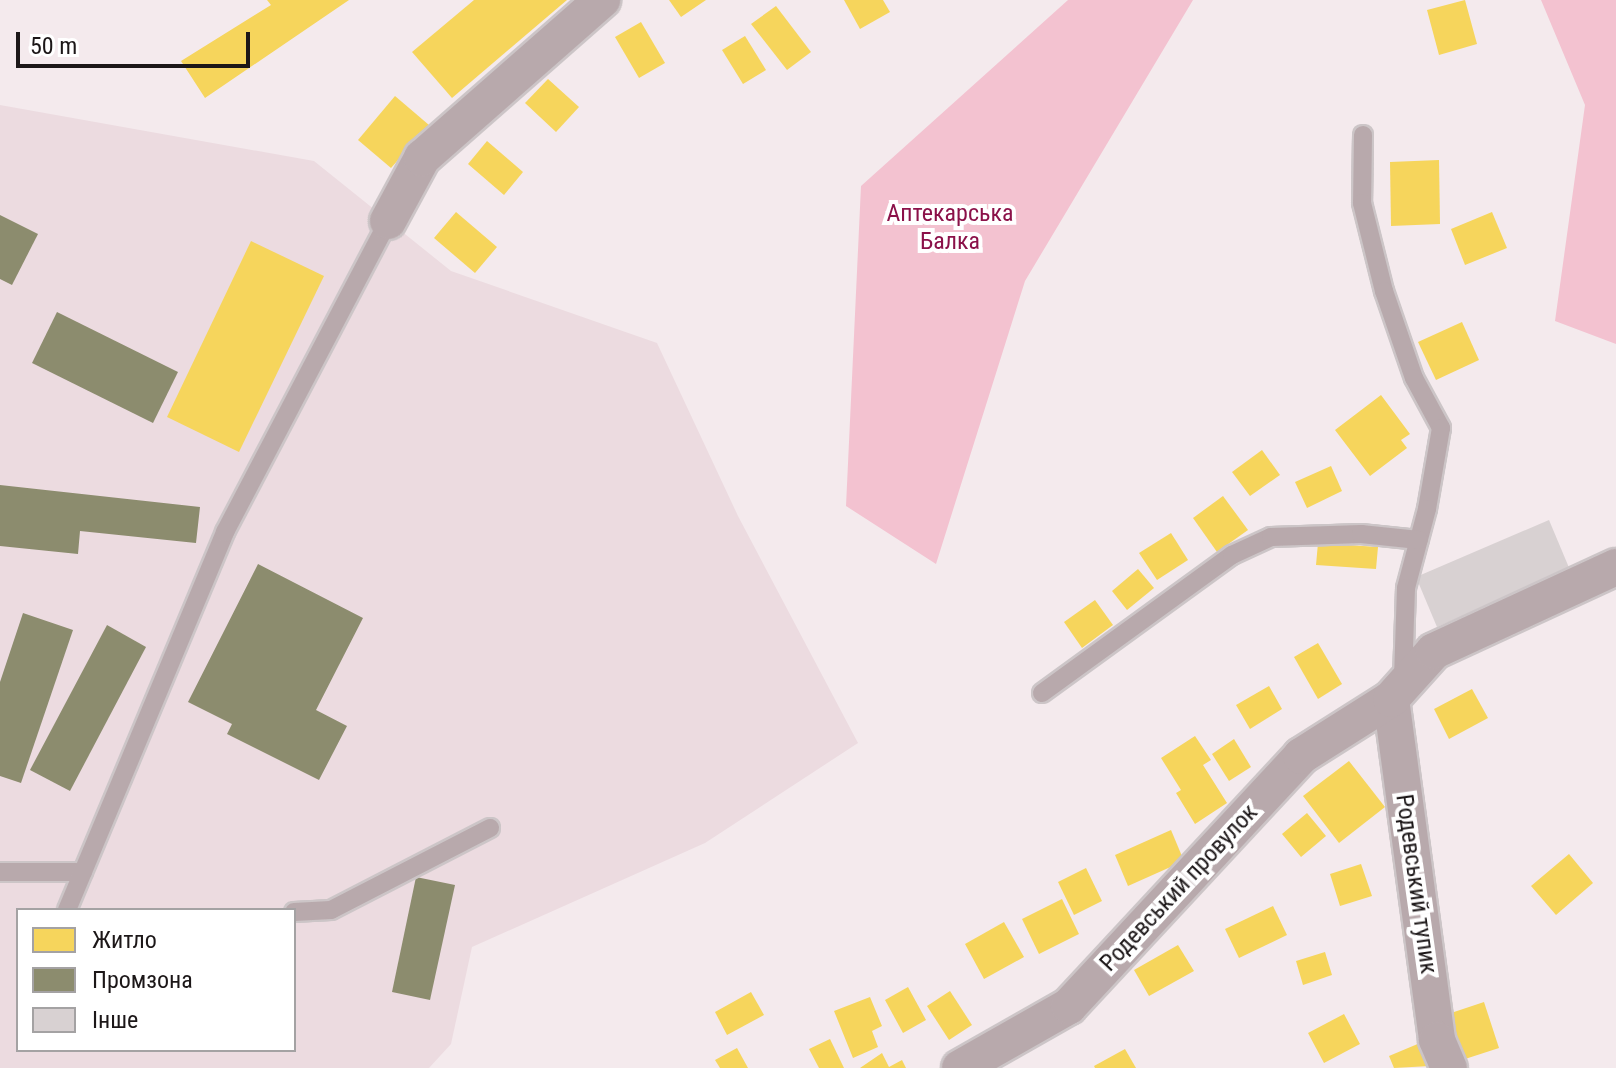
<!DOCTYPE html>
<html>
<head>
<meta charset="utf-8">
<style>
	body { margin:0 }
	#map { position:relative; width:1616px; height:1068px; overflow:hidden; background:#f4eaed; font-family:"Roboto Condensed",sans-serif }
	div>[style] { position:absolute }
	.built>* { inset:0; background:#ecdbe0 }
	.forest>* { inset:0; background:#f3c2d0 }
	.homes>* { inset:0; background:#f6d55c }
	.industry>* { inset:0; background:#8c8c6e }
	.building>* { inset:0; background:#d8d1d2 }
	.roads { filter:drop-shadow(2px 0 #ccc5c7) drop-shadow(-2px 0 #ccc5c7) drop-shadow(0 2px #ccc5c7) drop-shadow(0 -2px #ccc5c7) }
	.lane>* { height:18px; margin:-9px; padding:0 9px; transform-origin:9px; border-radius:9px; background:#b8a9ac }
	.street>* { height:36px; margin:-18px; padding:0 18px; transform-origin:18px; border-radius:18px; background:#b8a9ac }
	span { translate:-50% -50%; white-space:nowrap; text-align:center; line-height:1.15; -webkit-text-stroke:8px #fff; paint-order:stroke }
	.park-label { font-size:24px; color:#8b1149 }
	.street-label { font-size:24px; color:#1c1718 }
	.legend { position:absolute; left:16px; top:908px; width:280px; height:144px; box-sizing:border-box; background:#fff; border:2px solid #a4a2a3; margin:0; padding:10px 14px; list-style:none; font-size:24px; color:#1c1718 }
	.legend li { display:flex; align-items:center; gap:16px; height:40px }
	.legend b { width:40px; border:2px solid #a4a2a3 }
	.scale { position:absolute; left:16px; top:32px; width:234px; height:36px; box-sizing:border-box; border:4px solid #1c1718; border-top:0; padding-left:10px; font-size:24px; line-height:28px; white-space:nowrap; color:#1c1718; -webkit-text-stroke:6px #fff; paint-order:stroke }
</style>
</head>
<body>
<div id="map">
	<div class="built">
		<div style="clip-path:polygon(evenodd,0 105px,314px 161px,451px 271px,657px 343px,738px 516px,858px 743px,705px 843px,472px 947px,451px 1044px,429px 1068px,0 1068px,0 105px,18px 910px,294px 910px,294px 1050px,18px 1050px,18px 910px)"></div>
	</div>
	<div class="forest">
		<div style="clip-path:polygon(1068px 0,1193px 0,1025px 281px,936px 564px,846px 506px,861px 186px)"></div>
		<div style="clip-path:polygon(1541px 0,1616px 0,1616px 344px,1555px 321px,1585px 105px)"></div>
	</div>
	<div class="homes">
		<div style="clip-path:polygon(267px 0,349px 0,205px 98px,181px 61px,271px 5px)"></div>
		<div style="clip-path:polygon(474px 0,567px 0,452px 98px,412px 52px)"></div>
		<div style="clip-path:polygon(669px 0,706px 0,681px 17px)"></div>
		<div style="clip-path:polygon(844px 0,883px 0,890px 12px,860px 29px)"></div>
		<div style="clip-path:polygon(1465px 0,1477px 44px,1439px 55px,1427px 10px)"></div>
		<div style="clip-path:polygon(776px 6px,811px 52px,787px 70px,751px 24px)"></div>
		<div style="clip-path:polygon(641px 22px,665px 63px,639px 78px,615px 37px)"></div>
		<div style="clip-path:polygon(745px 36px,766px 70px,743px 84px,722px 50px)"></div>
		<div style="clip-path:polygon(548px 79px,579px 107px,556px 132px,525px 103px)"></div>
		<div style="clip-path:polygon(395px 96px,429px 125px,391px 168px,358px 140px)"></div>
		<div style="clip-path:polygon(487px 141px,523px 172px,504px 195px,468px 164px)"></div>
		<div style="clip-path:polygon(1439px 160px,1440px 224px,1391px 226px,1390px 162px)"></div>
		<div style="clip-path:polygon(456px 212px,497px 247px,475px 273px,434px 238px)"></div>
		<div style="clip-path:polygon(1492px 212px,1507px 248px,1465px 265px,1451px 229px)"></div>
		<div style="clip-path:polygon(251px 241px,324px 276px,239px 452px,167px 417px)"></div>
		<div style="clip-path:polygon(1462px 322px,1479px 360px,1436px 380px,1418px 342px)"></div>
		<div style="clip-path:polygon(1381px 395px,1410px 434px,1401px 440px,1407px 448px,1370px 476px,1335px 430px)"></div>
		<div style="clip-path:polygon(1262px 450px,1280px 475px,1250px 496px,1232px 472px)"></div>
		<div style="clip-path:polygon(1331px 466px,1342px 491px,1307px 508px,1295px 482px)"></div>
		<div style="clip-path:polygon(1223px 496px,1248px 530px,1217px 552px,1193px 518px)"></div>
		<div style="clip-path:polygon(1171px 533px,1188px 560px,1157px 580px,1139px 553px)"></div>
		<div style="clip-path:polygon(1318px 543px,1378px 547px,1376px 569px,1316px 565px)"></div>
		<div style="clip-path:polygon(1138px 569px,1154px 588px,1127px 610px,1112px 591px)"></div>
		<div style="clip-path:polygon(1095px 600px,1113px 625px,1082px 648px,1064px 622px)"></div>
		<div style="clip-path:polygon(1318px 643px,1342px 684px,1318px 699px,1294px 657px)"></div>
		<div style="clip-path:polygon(1269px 686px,1282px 709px,1250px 729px,1236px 705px)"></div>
		<div style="clip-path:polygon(1472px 689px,1488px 718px,1449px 739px,1434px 709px)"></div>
		<div style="clip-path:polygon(1195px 736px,1211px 760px,1203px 765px,1227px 803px,1195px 824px,1176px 793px,1181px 790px,1161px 758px)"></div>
		<div style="clip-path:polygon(1234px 739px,1251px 767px,1229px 781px,1212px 754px)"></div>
		<div style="clip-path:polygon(1349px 761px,1385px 807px,1339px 843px,1303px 796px)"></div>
		<div style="clip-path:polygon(1307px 813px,1326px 836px,1301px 857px,1282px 834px)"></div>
		<div style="clip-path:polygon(1171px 830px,1184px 861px,1128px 886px,1115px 855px)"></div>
		<div style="clip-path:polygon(1569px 854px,1593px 883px,1556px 915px,1531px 886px)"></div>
		<div style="clip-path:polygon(1361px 864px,1372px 896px,1340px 906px,1330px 874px)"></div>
		<div style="clip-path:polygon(1086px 868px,1102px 901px,1074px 915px,1058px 882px)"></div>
		<div style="clip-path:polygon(1062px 899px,1079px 934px,1039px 954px,1022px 919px)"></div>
		<div style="clip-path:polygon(1273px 906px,1287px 935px,1239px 958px,1225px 929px)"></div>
		<div style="clip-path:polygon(1004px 922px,1024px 957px,984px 979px,965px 944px)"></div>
		<div style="clip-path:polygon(1178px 945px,1194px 971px,1149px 996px,1134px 970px)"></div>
		<div style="clip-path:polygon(1325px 952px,1332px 975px,1303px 985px,1296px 961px)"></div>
		<div style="clip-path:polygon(908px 987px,926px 1020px,903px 1033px,885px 1000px)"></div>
		<div style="clip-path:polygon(950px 991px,972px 1025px,949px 1040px,927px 1006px)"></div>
		<div style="clip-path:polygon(751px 992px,764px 1015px,727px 1035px,715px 1012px)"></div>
		<div style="clip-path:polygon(870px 997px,882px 1026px,872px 1031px,878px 1047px,853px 1058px,834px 1011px)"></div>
		<div style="clip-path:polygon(1484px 1002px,1499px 1048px,1462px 1060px,1448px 1014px)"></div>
		<div style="clip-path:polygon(1344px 1014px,1360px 1044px,1324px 1063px,1308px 1033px)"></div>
		<div style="clip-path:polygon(830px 1039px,844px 1068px,819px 1068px,809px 1049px)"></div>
		<div style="clip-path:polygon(1420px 1043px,1430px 1066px,1394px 1068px,1389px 1056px)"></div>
		<div style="clip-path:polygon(737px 1048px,748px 1068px,720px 1068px,715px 1060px)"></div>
		<div style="clip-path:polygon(1125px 1049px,1136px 1068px,1095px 1068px,1094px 1066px)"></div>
		<div style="clip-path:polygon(882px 1053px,889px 1067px,902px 1060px,906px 1068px,860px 1068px)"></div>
	</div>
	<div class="industry">
		<div style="clip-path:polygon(0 215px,38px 234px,12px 285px,0 279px)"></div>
		<div style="clip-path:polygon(57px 312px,178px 372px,153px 423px,32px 363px)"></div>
		<div style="clip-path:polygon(0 485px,200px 507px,196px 543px,80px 531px,78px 554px,0 546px)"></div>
		<div style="clip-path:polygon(258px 564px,363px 618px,316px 710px,347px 726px,319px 780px,227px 734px,232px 724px,188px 702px)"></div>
		<div style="clip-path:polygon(23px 613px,73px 630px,21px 783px,0 776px,0 682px)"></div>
		<div style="clip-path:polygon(107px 625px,146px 647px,70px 791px,30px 770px)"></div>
		<div style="clip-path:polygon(416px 877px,455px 885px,430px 1000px,392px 992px)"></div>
	</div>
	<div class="building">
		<div style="clip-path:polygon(1549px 520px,1570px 570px,1437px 627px,1416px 577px)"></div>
	</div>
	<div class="roads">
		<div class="lane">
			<div style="left:1363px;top:135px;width:68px;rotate:90.8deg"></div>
			<div style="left:1362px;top:203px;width:91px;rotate:76deg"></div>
			<div style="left:1384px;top:291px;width:92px;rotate:71deg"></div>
			<div style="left:1414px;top:378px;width:57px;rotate:61.6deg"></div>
			<div style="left:1441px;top:428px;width:82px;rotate:99.8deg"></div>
			<div style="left:1427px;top:509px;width:82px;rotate:104.9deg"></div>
			<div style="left:1406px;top:588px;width:91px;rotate:91.9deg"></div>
			<div style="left:1042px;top:693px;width:235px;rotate:-36deg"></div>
			<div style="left:1232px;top:555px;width:43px;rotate:-24.8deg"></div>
			<div style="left:1271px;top:537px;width:90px;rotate:-1.9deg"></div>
			<div style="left:1361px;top:534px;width:58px;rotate:5.9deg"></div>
			<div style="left:0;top:872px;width:83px"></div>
			<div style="left:67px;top:910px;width:410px;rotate:-67.3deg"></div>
			<div style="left:225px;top:532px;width:351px;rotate:-62.3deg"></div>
			<div style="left:294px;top:912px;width:37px;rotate:-3deg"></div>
			<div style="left:331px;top:910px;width:179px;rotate:-27.3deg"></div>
		</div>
		<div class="street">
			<div style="left:388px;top:221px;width:72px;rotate:-61.6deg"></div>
			<div style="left:422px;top:158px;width:240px;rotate:-41.3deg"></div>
			<div style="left:1391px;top:699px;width:344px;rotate:82.3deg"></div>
			<div style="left:1437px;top:1040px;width:30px;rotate:67deg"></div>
			<div style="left:960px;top:1068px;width:125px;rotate:-29.6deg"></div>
			<div style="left:1069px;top:1006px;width:341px;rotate:-47.1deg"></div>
			<div style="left:1301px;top:756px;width:107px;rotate:-32.3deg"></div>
			<div style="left:1391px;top:699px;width:64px;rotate:-48.1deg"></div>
			<div style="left:1434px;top:651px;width:200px;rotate:-24.8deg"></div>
		</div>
	</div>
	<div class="park-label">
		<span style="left:950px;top:228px">Аптекарська<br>Балка</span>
	</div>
	<div class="street-label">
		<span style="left:1416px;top:884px;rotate:82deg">Родевський тупик</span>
		<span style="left:1179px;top:888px;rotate:-47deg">Родевський провулок</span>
	</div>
	<ul class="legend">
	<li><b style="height:22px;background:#f6d55c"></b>Житло</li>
	<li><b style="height:22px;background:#8c8c6e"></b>Промзона</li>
	<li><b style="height:22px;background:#d8d1d2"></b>Інше</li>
	</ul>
	<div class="scale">50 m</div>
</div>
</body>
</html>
